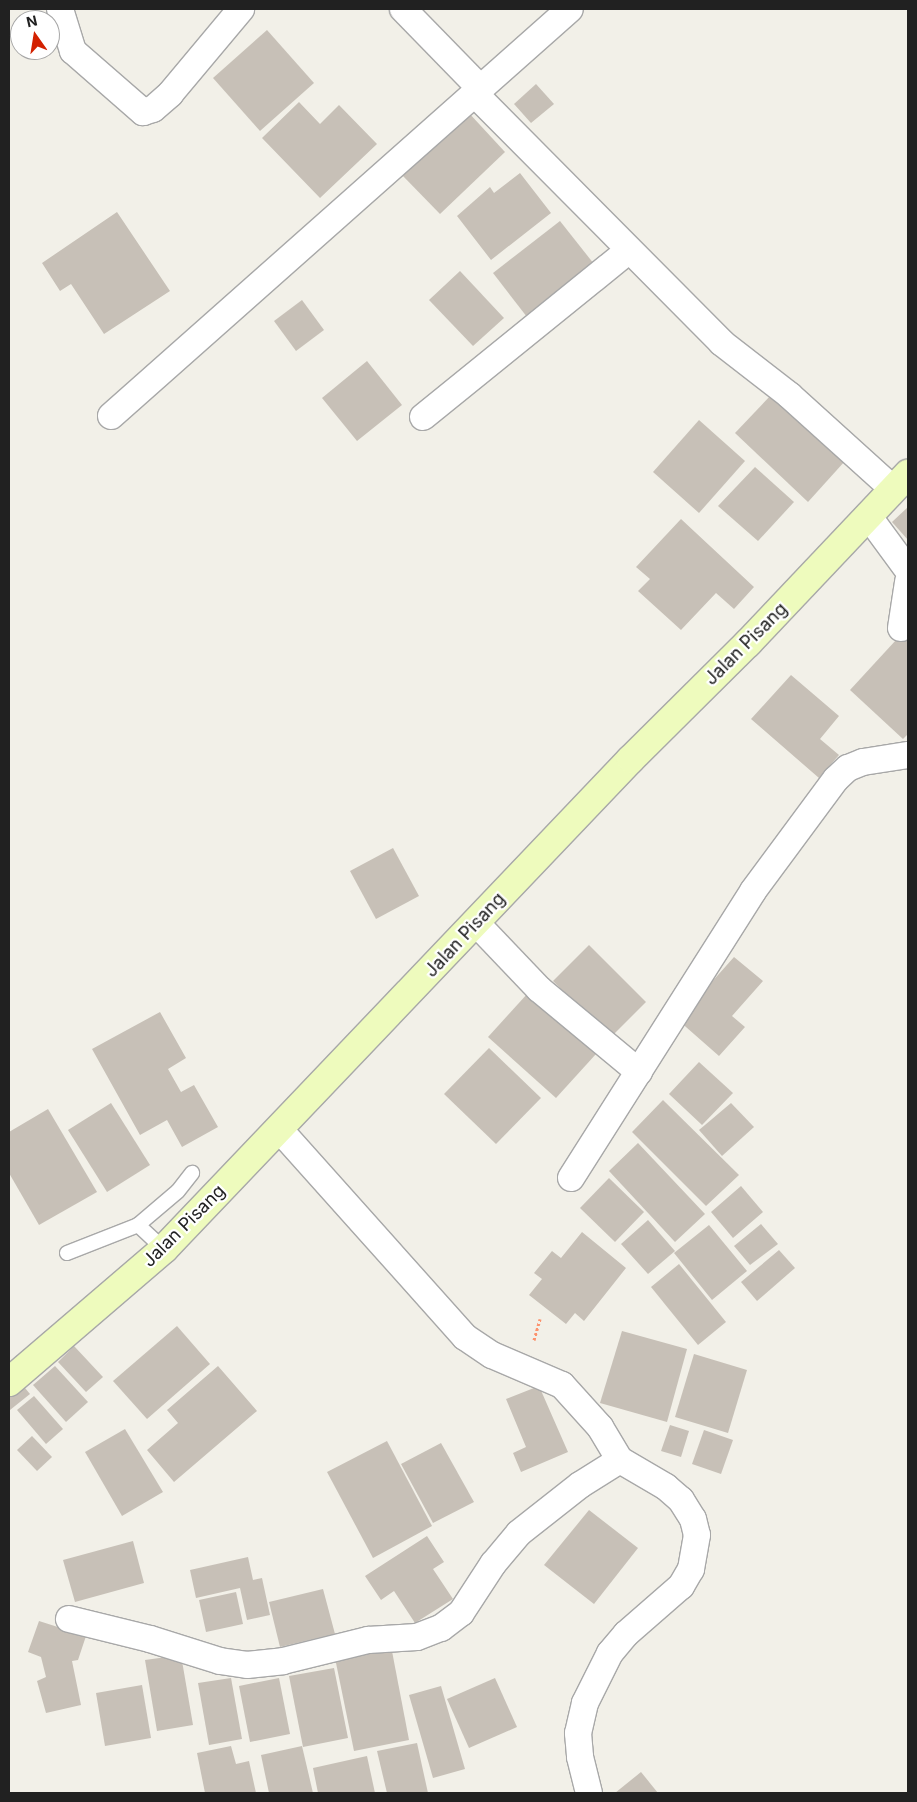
<!DOCTYPE html>
<html>
<head>
<meta charset="utf-8">
<style>
	body { margin:0 }
	#map { position:relative; width:917px; height:1802px; overflow:hidden; background:#f2f0e8; font-family:Inter,sans-serif }
	div>[style] { position:absolute }
	.building>* { inset:0; background:#c7c0b7 }
	.path>* { height:3px; margin-top:-1.5px; transform-origin:0; background:repeating-linear-gradient(90deg,#fc936e 0 2.5px,transparent 0 5px) }
	.roads { filter:drop-shadow(1px 0 #a8a8a8) drop-shadow(-1px 0 #a8a8a8) drop-shadow(0 1px #a8a8a8) drop-shadow(0 -1px #a8a8a8) }
	.lane>* { height:14px; margin:-7px; padding:0 7px; transform-origin:7px; border-radius:7px; background:#fff }
	.street>* { height:26px; margin:-13px; padding:0 13px; transform-origin:13px; border-radius:13px; background:#fff }
	.secondary>* { height:28px; margin:-14px; padding:0 14px; transform-origin:14px; border-radius:14px; background:#eefbbd }
	span { translate:-50% -50%; white-space:nowrap; text-align:center; line-height:1.15; -webkit-text-stroke:4.5px #fff; paint-order:stroke }
	.street-label { font-size:18px; color:#212121 }
	.frame { position:absolute; inset:0; border:10px solid #212121; pointer-events:none }
	.north { position:absolute; left:10px; top:10px; width:50px; height:50px; box-sizing:border-box; background:#fff; border:1px solid #a6a6a6; border-radius:50%; rotate:347deg; font-size:14px; font-weight:700; line-height:20px; text-align:center; color:#212121 }
	.north::after { content:''; display:block; margin:auto; width:18px; height:22px; background:#d32100; clip-path:polygon(50% 0,100% 100%,50% 72%,0 100%) }
</style>
</head>
<body>
<div id="map">
	<div class="building">
		<div style="clip-path:polygon(267px 30px,314px 83px,260px 131px,213px 78px)"></div>
		<div style="clip-path:polygon(536px 84px,554px 104px,531px 123px,514px 104px)"></div>
		<div style="clip-path:polygon(299px 102px,320px 124px,339px 105px,377px 144px,320px 198px,262px 138px)"></div>
		<div style="clip-path:polygon(468px 112px,505px 152px,440px 214px,402px 175px)"></div>
		<div style="clip-path:polygon(520px 173px,551px 213px,491px 260px,457px 216px,490px 187px,494px 193px)"></div>
		<div style="clip-path:polygon(117px 212px,170px 291px,104px 334px,71px 284px,60px 291px,42px 263px)"></div>
		<div style="clip-path:polygon(560px 221px,594px 264px,527px 317px,493px 273px)"></div>
		<div style="clip-path:polygon(460px 271px,504px 318px,473px 346px,429px 300px)"></div>
		<div style="clip-path:polygon(302px 300px,324px 330px,296px 351px,274px 321px)"></div>
		<div style="clip-path:polygon(367px 361px,402px 405px,357px 441px,322px 398px)"></div>
		<div style="clip-path:polygon(772px 394px,845px 461px,808px 502px,735px 433px)"></div>
		<div style="clip-path:polygon(699px 420px,745px 461px,699px 513px,653px 472px)"></div>
		<div style="clip-path:polygon(755px 467px,794px 502px,758px 541px,718px 506px)"></div>
		<div style="clip-path:polygon(908px 507px,908px 540px,892px 522px)"></div>
		<div style="clip-path:polygon(681px 519px,754px 587px,734px 609px,716px 593px,681px 630px,638px 591px,650px 579px,636px 567px)"></div>
		<div style="clip-path:polygon(908px 627px,908px 734px,903px 739px,850px 690px)"></div>
		<div style="clip-path:polygon(791px 675px,839px 716px,820px 739px,839px 755px,819px 778px,751px 719px)"></div>
		<div style="clip-path:polygon(393px 848px,419px 896px,376px 919px,350px 871px)"></div>
		<div style="clip-path:polygon(589px 945px,646px 1002px,610px 1038px,553px 981px)"></div>
		<div style="clip-path:polygon(734px 957px,763px 981px,732px 1016px,745px 1027px,719px 1056px,678px 1020px)"></div>
		<div style="clip-path:polygon(528px 993px,596px 1054px,556px 1098px,488px 1037px)"></div>
		<div style="clip-path:polygon(160px 1012px,186px 1058px,168px 1069px,181px 1092px,194px 1085px,218px 1127px,182px 1147px,167px 1120px,140px 1135px,92px 1049px)"></div>
		<div style="clip-path:polygon(489px 1048px,541px 1098px,496px 1144px,444px 1094px)"></div>
		<div style="clip-path:polygon(699px 1062px,733px 1093px,702px 1125px,669px 1094px)"></div>
		<div style="clip-path:polygon(663px 1100px,739px 1175px,706px 1206px,632px 1132px)"></div>
		<div style="clip-path:polygon(111px 1103px,150px 1165px,107px 1192px,68px 1130px)"></div>
		<div style="clip-path:polygon(731px 1103px,754px 1127px,722px 1156px,699px 1130px)"></div>
		<div style="clip-path:polygon(48px 1109px,97px 1192px,39px 1225px,9px 1173px,9px 1132px)"></div>
		<div style="clip-path:polygon(638px 1143px,705px 1214px,675px 1242px,609px 1171px)"></div>
		<div style="clip-path:polygon(609px 1178px,644px 1212px,615px 1242px,580px 1208px)"></div>
		<div style="clip-path:polygon(741px 1186px,763px 1212px,733px 1238px,711px 1212px)"></div>
		<div style="clip-path:polygon(648px 1220px,675px 1251px,648px 1274px,621px 1244px)"></div>
		<div style="clip-path:polygon(761px 1224px,778px 1244px,750px 1265px,734px 1246px)"></div>
		<div style="clip-path:polygon(709px 1225px,747px 1271px,712px 1300px,674px 1253px)"></div>
		<div style="clip-path:polygon(582px 1232px,626px 1268px,584px 1321px,575px 1313px,566px 1324px,529px 1295px,542px 1279px,534px 1273px,552px 1251px,561px 1258px)"></div>
		<div style="clip-path:polygon(779px 1250px,795px 1268px,757px 1301px,741px 1282px)"></div>
		<div style="clip-path:polygon(679px 1264px,726px 1322px,698px 1345px,651px 1287px)"></div>
		<div style="clip-path:polygon(177px 1326px,210px 1364px,147px 1419px,113px 1381px)"></div>
		<div style="clip-path:polygon(622px 1331px,687px 1349px,667px 1422px,600px 1403px)"></div>
		<div style="clip-path:polygon(74px 1346px,103px 1377px,86px 1392px,58px 1362px)"></div>
		<div style="clip-path:polygon(694px 1354px,747px 1370px,728px 1433px,675px 1417px)"></div>
		<div style="clip-path:polygon(55px 1366px,88px 1402px,66px 1422px,33px 1385px)"></div>
		<div style="clip-path:polygon(218px 1366px,257px 1411px,174px 1482px,147px 1450px,178px 1423px,167px 1410px)"></div>
		<div style="clip-path:polygon(20px 1382px,30px 1394px,10px 1410px,9px 1391px)"></div>
		<div style="clip-path:polygon(539px 1386px,568px 1452px,521px 1472px,513px 1453px,526px 1447px,506px 1399px)"></div>
		<div style="clip-path:polygon(34px 1396px,63px 1429px,46px 1444px,17px 1410px)"></div>
		<div style="clip-path:polygon(670px 1425px,689px 1431px,681px 1457px,661px 1451px)"></div>
		<div style="clip-path:polygon(125px 1429px,163px 1492px,122px 1516px,85px 1452px)"></div>
		<div style="clip-path:polygon(704px 1430px,733px 1440px,721px 1474px,692px 1464px)"></div>
		<div style="clip-path:polygon(32px 1436px,52px 1457px,37px 1471px,17px 1450px)"></div>
		<div style="clip-path:polygon(387px 1441px,432px 1526px,373px 1558px,327px 1472px)"></div>
		<div style="clip-path:polygon(441px 1443px,474px 1502px,433px 1523px,401px 1464px)"></div>
		<div style="clip-path:polygon(589px 1510px,638px 1548px,594px 1604px,544px 1565px)"></div>
		<div style="clip-path:polygon(427px 1536px,444px 1562px,433px 1569px,453px 1599px,415px 1623px,394px 1591px,381px 1600px,365px 1576px)"></div>
		<div style="clip-path:polygon(133px 1541px,144px 1583px,75px 1602px,63px 1560px)"></div>
		<div style="clip-path:polygon(248px 1557px,253px 1580px,262px 1578px,270px 1615px,247px 1620px,240px 1588px,196px 1598px,190px 1570px)"></div>
		<div style="clip-path:polygon(323px 1589px,335px 1634px,280px 1647px,269px 1602px)"></div>
		<div style="clip-path:polygon(236px 1592px,243px 1624px,206px 1632px,199px 1600px)"></div>
		<div style="clip-path:polygon(39px 1621px,86px 1636px,78px 1660px,72px 1661px,81px 1705px,46px 1713px,37px 1681px,46px 1677px,41px 1657px,28px 1652px)"></div>
		<div style="clip-path:polygon(391px 1646px,409px 1740px,354px 1751px,335px 1658px)"></div>
		<div style="clip-path:polygon(181px 1655px,193px 1725px,157px 1731px,145px 1660px)"></div>
		<div style="clip-path:polygon(334px 1668px,348px 1738px,303px 1747px,289px 1676px)"></div>
		<div style="clip-path:polygon(231px 1678px,242px 1739px,209px 1745px,198px 1683px)"></div>
		<div style="clip-path:polygon(279px 1678px,290px 1734px,250px 1742px,239px 1686px)"></div>
		<div style="clip-path:polygon(495px 1678px,517px 1727px,469px 1748px,447px 1699px)"></div>
		<div style="clip-path:polygon(142px 1685px,151px 1738px,105px 1746px,96px 1693px)"></div>
		<div style="clip-path:polygon(441px 1686px,465px 1769px,433px 1778px,409px 1695px)"></div>
		<div style="clip-path:polygon(417px 1743px,428px 1793px,387px 1793px,377px 1751px)"></div>
		<div style="clip-path:polygon(231px 1746px,236px 1764px,249px 1761px,256px 1793px,205px 1793px,197px 1753px)"></div>
		<div style="clip-path:polygon(302px 1746px,313px 1793px,269px 1793px,261px 1755px)"></div>
		<div style="clip-path:polygon(367px 1756px,375px 1793px,318px 1793px,313px 1768px)"></div>
		<div style="clip-path:polygon(641px 1772px,658px 1793px,615px 1793px)"></div>
	</div>
	<div class="path">
		<div style="left:534px;top:1340px;width:22px;rotate:-74deg"></div>
	</div>
	<div class="roads">
		<div class="lane">
			<div style="left:138px;top:1225px;width:52px;rotate:-40.4deg"></div>
			<div style="left:178px;top:1191px;width:23px;rotate:-52deg"></div>
			<div style="left:67px;top:1253px;width:76px;rotate:-21.5deg"></div>
			<div style="left:138px;top:1225px;width:35px;rotate:43deg"></div>
		</div>
		<div class="street">
			<div style="left:60px;top:9px;width:44px;rotate:72.8deg"></div>
			<div style="left:73px;top:51px;width:93px;rotate:41.1deg"></div>
			<div style="left:143px;top:112px;width:10px;rotate:-17deg"></div>
			<div style="left:153px;top:109px;width:23px;rotate:-41deg"></div>
			<div style="left:170px;top:94px;width:111px;rotate:-50.1deg"></div>
			<div style="left:403px;top:9px;width:109px;rotate:45.7deg"></div>
			<div style="left:474px;top:93px;width:352px;rotate:45.2deg"></div>
			<div style="left:722px;top:343px;width:85px;rotate:37.8deg"></div>
			<div style="left:789px;top:395px;width:140px;rotate:42.1deg"></div>
			<div style="left:111px;top:416px;width:613px;rotate:-41.56deg"></div>
			<div style="left:423px;top:417px;width:265px;rotate:-39deg"></div>
			<div style="left:869px;top:517px;width:66px;rotate:53.7deg"></div>
			<div style="left:901px;top:628px;width:47px;rotate:-81.3deg"></div>
			<div style="left:476px;top:923px;width:91px;rotate:46.3deg"></div>
			<div style="left:539px;top:989px;width:130px;rotate:39.7deg"></div>
			<div style="left:279px;top:1129px;width:279px;rotate:48.2deg"></div>
			<div style="left:465px;top:1337px;width:32px;rotate:34deg"></div>
			<div style="left:492px;top:1355px;width:76px;rotate:23.2deg"></div>
			<div style="left:562px;top:1385px;width:57px;rotate:47.9deg"></div>
			<div style="left:600px;top:1427px;width:39px;rotate:59deg"></div>
			<div style="left:620px;top:1460px;width:53px;rotate:30.4deg"></div>
			<div style="left:666px;top:1487px;width:20px;rotate:41deg"></div>
			<div style="left:681px;top:1500px;width:22px;rotate:58deg"></div>
			<div style="left:693px;top:1519px;width:16px;rotate:76deg"></div>
			<div style="left:697px;top:1535px;width:35px;rotate:100deg"></div>
			<div style="left:691px;top:1569px;width:20px;rotate:120deg"></div>
			<div style="left:681px;top:1586px;width:73px;rotate:138.9deg"></div>
			<div style="left:626px;top:1634px;width:25px;rotate:130deg"></div>
			<div style="left:610px;top:1653px;width:56px;rotate:116.6deg"></div>
			<div style="left:585px;top:1703px;width:31px;rotate:103deg"></div>
			<div style="left:578px;top:1733px;width:24px;rotate:85deg"></div>
			<div style="left:580px;top:1757px;width:37px;rotate:76deg"></div>
			<div style="left:571px;top:1178px;width:340px;rotate:-57.6deg"></div>
			<div style="left:753px;top:891px;width:139px;rotate:-53.5deg"></div>
			<div style="left:836px;top:779px;width:16px;rotate:-43deg"></div>
			<div style="left:848px;top:768px;width:16px;rotate:-22deg"></div>
			<div style="left:863px;top:762px;width:46px;rotate:-8.8deg"></div>
			<div style="left:69px;top:1619px;width:83px;rotate:13.9deg"></div>
			<div style="left:150px;top:1639px;width:73px;rotate:17.4deg"></div>
			<div style="left:220px;top:1661px;width:27px;rotate:8deg"></div>
			<div style="left:247px;top:1665px;width:36px;rotate:-6deg"></div>
			<div style="left:283px;top:1661px;width:88px;rotate:-13.9deg"></div>
			<div style="left:368px;top:1640px;width:49px;rotate:-3.5deg"></div>
			<div style="left:417px;top:1637px;width:26px;rotate:-21deg"></div>
			<div style="left:441px;top:1628px;width:25px;rotate:-37deg"></div>
			<div style="left:461px;top:1613px;width:59px;rotate:-56.9deg"></div>
			<div style="left:493px;top:1564px;width:40px;rotate:-50deg"></div>
			<div style="left:519px;top:1533px;width:78px;rotate:-38.2deg"></div>
			<div style="left:580px;top:1485px;width:47px;rotate:-32deg"></div>
		</div>
		<div class="secondary">
			<div style="left:9px;top:1382px;width:204px;rotate:-40.6deg"></div>
			<div style="left:164px;top:1249px;width:677px;rotate:-46.38deg"></div>
			<div style="left:631px;top:759px;width:165px;rotate:-44.8deg"></div>
			<div style="left:748px;top:643px;width:233px;rotate:-46.6deg"></div>
		</div>
	</div>
	<div class="street-label">
		<span style="left:746px;top:644px;rotate:-45deg">Jalan Pisang</span>
		<span style="left:465px;top:935px;rotate:-47deg">Jalan Pisang</span>
		<span style="left:184px;top:1226px;rotate:-45deg">Jalan Pisang</span>
	</div>
	<div class="frame"></div>
	<div class="north">N</div>
</div>
</body>
</html>
